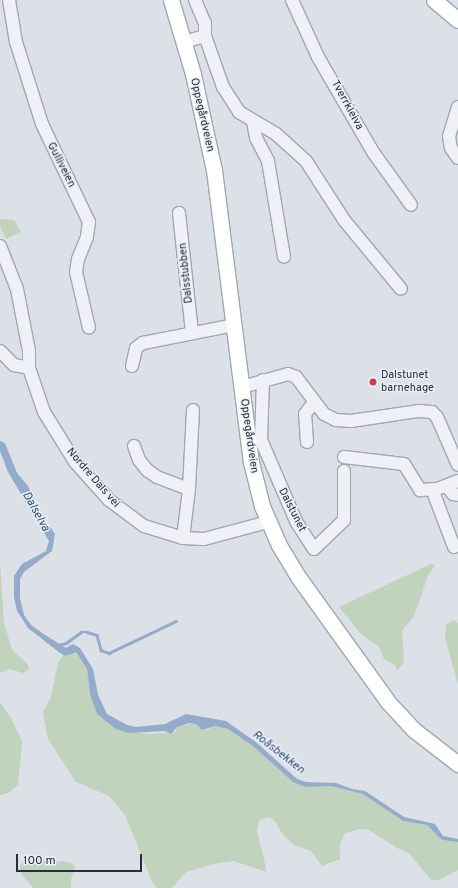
<!DOCTYPE html>
<html>
<head>
<meta charset="utf-8">
<style>
	body { margin:0 }
	#map { position:relative; width:458px; height:888px; overflow:hidden; background:#dce0e7; font-family:Overpass,sans-serif }
	div>[style] { position:absolute }
	.green>* { inset:0; background:#c1d2bd }
	.water>* { inset:0; background:#94acca }
	.stream>* { height:2.5px; margin:-1.25px; padding:0 1.25px; transform-origin:1.25px; border-radius:1.25px; background:#94acca }
	.roads { filter:drop-shadow(1px 0 #a1a7b1) drop-shadow(-1px 0 #a1a7b1) drop-shadow(0 1px #a1a7b1) drop-shadow(0 -1px #a1a7b1) }
	.minor>* { height:12px; margin:-6px; padding:0 6px; transform-origin:6px; border-radius:6px; background:#eff1f6 }
	.major>* { height:15px; margin:-7.5px; padding:0 7.5px; transform-origin:7.5px; border-radius:7.5px; background:#fff }
	.dots>* { width:11px; height:11px; translate:-50% -50%; box-sizing:border-box; border:2px solid #eceff5; border-radius:50% }
	span { translate:-50% -50%; white-space:nowrap; text-align:center; line-height:1.15; -webkit-text-stroke:3px #eceff5; paint-order:stroke }
	.street-label { font-size:11px; color:#252d3f }
	.poi-label { font-size:11px; color:#252d3f }
	.left { translate:0 -50%; text-align:left }
	.water-label { font-size:12px; color:#2d4a75; font-style:italic }
	.scale { position:absolute; left:16px; top:854px; width:126px; height:18px; box-sizing:border-box; border:2px solid #252d3f; border-top:0; padding-left:5px; font-size:12px; line-height:14px; white-space:nowrap; color:#252d3f; -webkit-text-stroke:3px #eceff5; paint-order:stroke }
</style>
</head>
<body>
<div id="map">
	<div class="green">
		<div style="clip-path:polygon(0 219px,14px 220px,21px 232px,6px 239px,0 227px)"></div>
		<div style="clip-path:polygon(0 562px,4px 623px,12px 650px,28px 664px,29px 669px,23px 673px,10px 669px,0 673px)"></div>
		<div style="clip-path:polygon(431px 564px,435px 565px,428px 576px,414px 616px,402px 631px,404px 662px,397px 671px,395px 665px,384px 659px,379px 647px,360px 633px,339px 607px)"></div>
		<div style="clip-path:polygon(454px 620px,458px 624px,458px 685px,445px 637px,446px 624px)"></div>
		<div style="clip-path:polygon(75px 651px,87px 669px,90px 694px,97px 713px,116px 729px,148px 734px,175px 732px,177px 727px,195px 723px,200px 728px,207px 730px,215px 726px,228px 729px,253px 746px,293px 782px,305px 787px,331px 786px,363px 794px,403px 821px,427px 825px,442px 840px,458px 842px,458px 870px,439px 880px,431px 880px,409px 853px,395px 847px,369px 830px,360px 829px,345px 833px,340px 844px,340px 859px,322px 866px,311px 851px,294px 845px,283px 835px,275px 821px,268px 817px,259px 820px,257px 831px,267px 872px,233px 861px,218px 863px,186px 872px,172px 888px,157px 888px,153px 884px,125px 815px,109px 796px,76px 782px,48px 739px,43px 712px,51px 697px,58px 663px,63px 655px,68px 656px)"></div>
		<div style="clip-path:polygon(0 702px,12px 720px,22px 741px,18px 785px,8px 793px,0 795px)"></div>
		<div style="clip-path:polygon(37px 857px,49px 862px,64px 861px,73px 864px,75px 868px,71px 879px,71px 888px,33px 888px,22px 875px,20px 869px,20px 865px,27px 859px)"></div>
	</div>
	<div class="water">
		<div style="clip-path:polygon(0 441px,5px 443px,17px 473px,28px 486px,41px 515px,55px 534px,52px 551px,24px 572px,20px 579px,20px 598px,24px 615px,31px 625px,45px 635px,66px 648px,73px 644px,80px 648px,93px 669px,98px 695px,107px 714px,127px 725px,136px 727px,165px 724px,186px 714px,226px 721px,257px 743px,297px 779px,306px 782px,336px 783px,352px 789px,365px 791px,404px 817px,435px 824px,443px 836px,458px 839px,458px 842px,442px 840px,427px 825px,403px 821px,363px 794px,331px 786px,305px 787px,293px 782px,253px 746px,228px 729px,215px 726px,202px 730px,196px 724px,190px 723px,177px 727px,171px 734px,165px 731px,129px 733px,116px 729px,97px 714px,90px 694px,87px 669px,76px 652px,66px 656px,60px 653px,28px 628px,17px 611px,14px 597px,14px 576px,22px 564px,46px 551px,49px 541px,8px 472px,0 451px)"></div>
	</div>
	<div class="stream">
		<div style="left:58px;top:645px;width:8px;rotate:-14deg"></div>
		<div style="left:66px;top:643px;width:19px;rotate:-36deg"></div>
		<div style="left:81px;top:632px;width:6px"></div>
		<div style="left:87px;top:632px;width:10px;rotate:17deg"></div>
		<div style="left:97px;top:635px;width:16px;rotate:75deg"></div>
		<div style="left:101px;top:650px;width:9px;rotate:21deg"></div>
		<div style="left:109px;top:653px;width:74px;rotate:-25.5deg"></div>
	</div>
	<div class="roads">
		<div class="minor">
			<div style="left:9px;top:0;width:43px;rotate:80.5deg"></div>
			<div style="left:16px;top:42px;width:86px;rotate:72.4deg"></div>
			<div style="left:42px;top:124px;width:109px;rotate:64.4deg"></div>
			<div style="left:89px;top:222px;width:15px;rotate:98deg"></div>
			<div style="left:87px;top:237px;width:24px;rotate:112deg"></div>
			<div style="left:78px;top:259px;width:13px;rotate:99deg"></div>
			<div style="left:76px;top:272px;width:57px;rotate:76.9deg"></div>
			<div style="left:195px;top:0;width:25px;rotate:67deg"></div>
			<div style="left:205px;top:23px;width:13px;rotate:90deg"></div>
			<div style="left:292px;top:0;width:63px;rotate:65.5deg"></div>
			<div style="left:318px;top:57px;width:110px;rotate:59.9deg"></div>
			<div style="left:373px;top:152px;width:65px;rotate:54.4deg"></div>
			<div style="left:183px;top:42px;width:23px;rotate:-15deg"></div>
			<div style="left:205px;top:36px;width:54px;rotate:70.6deg"></div>
			<div style="left:223px;top:87px;width:30px;rotate:57deg"></div>
			<div style="left:239px;top:112px;width:43px;rotate:30.7deg"></div>
			<div style="left:276px;top:134px;width:40px;rotate:42deg"></div>
			<div style="left:306px;top:161px;width:70px;rotate:57.2deg"></div>
			<div style="left:344px;top:220px;width:89px;rotate:50.4deg"></div>
			<div style="left:458px;top:107px;width:30px;rotate:107deg"></div>
			<div style="left:449px;top:136px;width:12px;rotate:81deg"></div>
			<div style="left:451px;top:148px;width:12px;rotate:55deg"></div>
			<div style="left:253px;top:122px;width:16px;rotate:79deg"></div>
			<div style="left:256px;top:138px;width:26px;rotate:62deg"></div>
			<div style="left:268px;top:161px;width:97px;rotate:80.5deg"></div>
			<div style="left:179px;top:213px;width:121px;rotate:83.8deg"></div>
			<div style="left:0;top:246px;width:46px;rotate:68.4deg"></div>
			<div style="left:17px;top:289px;width:63px;rotate:79deg"></div>
			<div style="left:29px;top:351px;width:17px;rotate:90deg"></div>
			<div style="left:29px;top:368px;width:46px;rotate:71.2deg"></div>
			<div style="left:44px;top:412px;width:59px;rotate:58.2deg"></div>
			<div style="left:75px;top:462px;width:51px;rotate:48.2deg"></div>
			<div style="left:109px;top:500px;width:44px;rotate:36.6deg"></div>
			<div style="left:144px;top:526px;width:41px;rotate:17.1deg"></div>
			<div style="left:183px;top:538px;width:21px;rotate:3deg"></div>
			<div style="left:204px;top:539px;width:66px;rotate:-14.9deg"></div>
			<div style="left:0;top:351px;width:20px;rotate:45deg"></div>
			<div style="left:14px;top:365px;width:15px;rotate:11deg"></div>
			<div style="left:132px;top:366px;width:18px;rotate:-77deg"></div>
			<div style="left:136px;top:348px;width:9px;rotate:-36deg"></div>
			<div style="left:143px;top:343px;width:94px;rotate:-11.1deg"></div>
			<div style="left:263px;top:380px;width:60px;rotate:91.9deg"></div>
			<div style="left:261px;top:440px;width:90px;rotate:66.6deg"></div>
			<div style="left:297px;top:523px;width:31px;rotate:57deg"></div>
			<div style="left:314px;top:549px;width:42px;rotate:-44deg"></div>
			<div style="left:344px;top:520px;width:49px;rotate:-90deg"></div>
			<div style="left:242px;top:387px;width:48px;rotate:-15.8deg"></div>
			<div style="left:288px;top:374px;width:9px;rotate:21deg"></div>
			<div style="left:296px;top:377px;width:46px;rotate:52.9deg"></div>
			<div style="left:324px;top:414px;width:13px;rotate:27deg"></div>
			<div style="left:336px;top:420px;width:15px;rotate:4deg"></div>
			<div style="left:351px;top:421px;width:69px;rotate:-8.4deg"></div>
			<div style="left:419px;top:411px;width:13px;rotate:4deg"></div>
			<div style="left:432px;top:412px;width:7px;rotate:45deg"></div>
			<div style="left:437px;top:417px;width:52px;rotate:66.4deg"></div>
			<div style="left:307px;top:442px;width:28px;rotate:-94deg"></div>
			<div style="left:305px;top:414px;width:15px;rotate:-53deg"></div>
			<div style="left:134px;top:446px;width:15px;rotate:70deg"></div>
			<div style="left:139px;top:460px;width:13px;rotate:51deg"></div>
			<div style="left:147px;top:470px;width:12px;rotate:35deg"></div>
			<div style="left:157px;top:477px;width:34px;rotate:21deg"></div>
			<div style="left:344px;top:457px;width:60px;rotate:6.7deg"></div>
			<div style="left:404px;top:464px;width:31px;rotate:58deg"></div>
			<div style="left:420px;top:490px;width:17px;rotate:-3deg"></div>
			<div style="left:437px;top:489px;width:22px;rotate:-21deg"></div>
			<div style="left:447px;top:486px;width:10px;rotate:53deg"></div>
			<div style="left:453px;top:494px;width:5px;rotate:11deg"></div>
			<div style="left:432px;top:489px;width:62px;rotate:69.2deg"></div>
			<div style="left:183px;top:538px;width:49px;rotate:-83deg"></div>
			<div style="left:189px;top:489px;width:79px;rotate:-87.1deg"></div>
		</div>
		<div class="major">
			<div style="left:171px;top:0;width:77px;rotate:73.4deg"></div>
			<div style="left:193px;top:74px;width:98px;rotate:77.7deg"></div>
			<div style="left:214px;top:170px;width:294px;rotate:82.8deg"></div>
			<div style="left:251px;top:462px;width:45px;rotate:76deg"></div>
			<div style="left:262px;top:506px;width:43px;rotate:66.4deg"></div>
			<div style="left:279px;top:545px;width:39px;rotate:59deg"></div>
			<div style="left:299px;top:578px;width:153px;rotate:54.3deg"></div>
			<div style="left:388px;top:702px;width:38px;rotate:47deg"></div>
			<div style="left:414px;top:730px;width:56px;rotate:37.7deg"></div>
			<div style="left:434px;top:0;width:31px;rotate:40deg"></div>
		</div>
	</div>
	<div class="dots">
		<div style="left:373px;top:382px;background:#d73749"></div>
	</div>
	<div class="street-label">
		<span style="left:347px;top:105px;rotate:61deg">Tverrkleiva</span>
		<span style="left:202px;top:115px;rotate:77deg">Oppegårdveien</span>
		<span style="left:61px;top:165px;rotate:63deg">Gulliveien</span>
		<span style="left:186px;top:273px;rotate:-96deg">Dalsstubben</span>
		<span style="left:249px;top:436px;rotate:82deg">Oppegårdveien</span>
		<span style="left:93px;top:478px;rotate:49deg">Nordre Dals vei</span>
		<span style="left:292px;top:510px;rotate:63deg">Dalstunet</span>
	</div>
	<div class="poi-label">
		<span class="left" style="left:381px;top:382px">Dalstunet<br>barnehage</span>
	</div>
	<div class="water-label">
		<span style="left:35px;top:512px;rotate:61deg">Dalselva</span>
		<span style="left:278px;top:753px;rotate:38deg">Roåsbekken</span>
	</div>
	<div class="scale">100 m</div>
</div>
</body>
</html>
